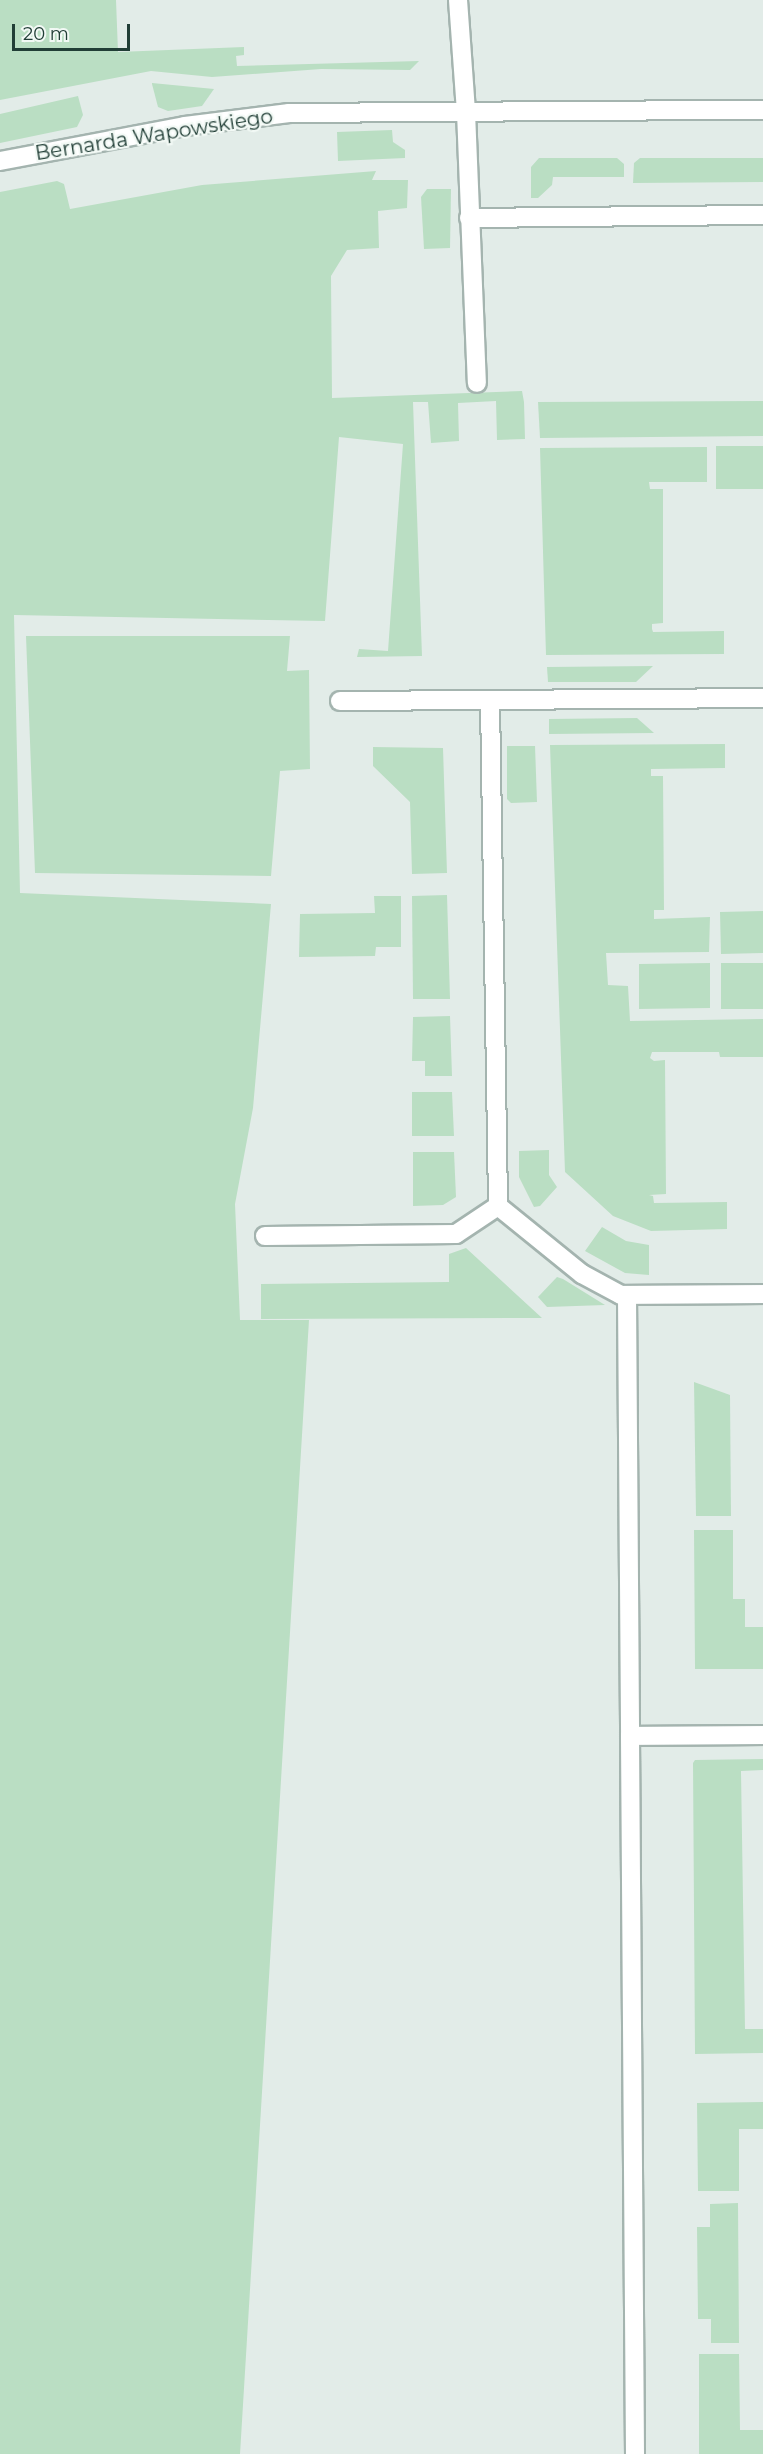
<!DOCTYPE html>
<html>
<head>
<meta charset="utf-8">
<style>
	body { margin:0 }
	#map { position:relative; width:763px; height:2454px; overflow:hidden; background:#e2ece8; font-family:Montserrat,sans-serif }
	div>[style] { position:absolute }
	.green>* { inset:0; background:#badec3 }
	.roads { filter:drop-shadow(2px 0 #a4b4af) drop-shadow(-2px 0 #a4b4af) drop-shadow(0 2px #a4b4af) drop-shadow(0 -2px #a4b4af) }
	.lane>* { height:18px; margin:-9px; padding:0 9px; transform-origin:9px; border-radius:9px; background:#fff }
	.street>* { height:18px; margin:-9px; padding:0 9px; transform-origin:9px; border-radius:9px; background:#fff }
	span { translate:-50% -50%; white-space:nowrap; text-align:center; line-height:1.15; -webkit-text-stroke:4.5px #f2f9f5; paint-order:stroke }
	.street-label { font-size:20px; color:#213e36 }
	.scale { position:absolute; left:12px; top:24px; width:118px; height:27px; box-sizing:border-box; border:3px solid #213e36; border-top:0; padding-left:8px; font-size:18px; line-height:21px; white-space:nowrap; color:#213e36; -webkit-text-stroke:4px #f2f9f5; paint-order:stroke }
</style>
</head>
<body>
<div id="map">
	<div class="green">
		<div style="clip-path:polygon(0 0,116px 0,118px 52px,244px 47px,244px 55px,236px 56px,237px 66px,419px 61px,410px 70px,321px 69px,212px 77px,151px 71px,0 100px)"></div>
		<div style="clip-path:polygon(152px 84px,152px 83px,214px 89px,202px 106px,168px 111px,158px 107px)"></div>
		<div style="clip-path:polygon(78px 96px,83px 115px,77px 127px,0 143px,0 114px)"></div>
		<div style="clip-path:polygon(392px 130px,393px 142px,405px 150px,405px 158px,338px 161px,337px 132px)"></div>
		<div style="clip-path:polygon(539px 158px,617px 158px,624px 164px,624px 177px,553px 177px,552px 185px,538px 198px,531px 198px,531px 167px)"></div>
		<div style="clip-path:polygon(640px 158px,763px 158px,763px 182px,633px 183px,634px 163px)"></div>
		<div style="clip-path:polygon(376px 171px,372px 180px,408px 180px,407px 208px,378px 211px,379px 248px,347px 250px,331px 276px,332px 398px,522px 391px,524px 402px,525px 439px,497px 440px,496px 401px,458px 403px,459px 441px,431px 443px,428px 402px,413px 402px,422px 656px,357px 657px,359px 649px,388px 651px,403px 444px,339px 437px,325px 621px,14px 615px,20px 893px,271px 904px,253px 1108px,235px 1204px,240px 1320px,309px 1320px,240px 2454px,0 2454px,0 192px,57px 181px,64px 184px,70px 209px,202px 185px)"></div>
		<div style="clip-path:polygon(427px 189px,451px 189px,450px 248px,424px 249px,421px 197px)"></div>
		<div style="clip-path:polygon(763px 401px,763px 436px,540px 438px,538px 402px)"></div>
		<div style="clip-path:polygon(716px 446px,763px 446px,763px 489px,716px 489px)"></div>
		<div style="clip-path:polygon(707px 447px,707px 482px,649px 482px,650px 489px,663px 489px,663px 623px,652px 624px,652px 629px,653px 632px,724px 631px,724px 654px,546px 655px,540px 448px)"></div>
		<div style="clip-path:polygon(26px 636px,290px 636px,287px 671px,309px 670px,310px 769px,280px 771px,271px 876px,35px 873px)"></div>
		<div style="clip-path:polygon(653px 666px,636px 682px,548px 682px,547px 667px)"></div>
		<div style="clip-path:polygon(637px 718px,654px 733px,549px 734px,549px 719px)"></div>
		<div style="clip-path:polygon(725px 744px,725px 768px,651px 769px,651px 776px,663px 776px,664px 910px,654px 910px,654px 919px,710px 917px,709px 952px,606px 953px,608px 985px,628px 986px,630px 1021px,763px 1019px,763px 1057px,720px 1057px,719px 1052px,652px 1052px,650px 1058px,654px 1061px,665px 1060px,666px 1194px,649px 1195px,653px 1196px,654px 1203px,727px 1202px,727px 1229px,651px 1231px,613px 1216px,565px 1172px,550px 745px)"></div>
		<div style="clip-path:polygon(507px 746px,535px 746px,537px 802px,511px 803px,507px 799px)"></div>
		<div style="clip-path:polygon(373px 747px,443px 748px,447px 873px,412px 874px,410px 802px,373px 766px)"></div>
		<div style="clip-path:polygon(447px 895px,450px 999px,413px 999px,412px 896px)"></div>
		<div style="clip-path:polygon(374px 896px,401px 896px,401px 947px,376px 947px,375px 956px,299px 957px,300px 914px,375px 913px)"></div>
		<div style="clip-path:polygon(763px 911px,763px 953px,721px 954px,720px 912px)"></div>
		<div style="clip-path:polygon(710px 963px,710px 1008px,639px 1009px,639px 964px)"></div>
		<div style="clip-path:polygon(721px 963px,763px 963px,763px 1009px,721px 1009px)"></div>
		<div style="clip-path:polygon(450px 1016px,452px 1076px,425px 1076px,425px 1061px,412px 1061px,413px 1017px)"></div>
		<div style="clip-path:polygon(412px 1092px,452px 1092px,454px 1136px,412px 1136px)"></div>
		<div style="clip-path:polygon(549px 1150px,549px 1175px,557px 1187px,540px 1206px,534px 1207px,519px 1177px,519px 1151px)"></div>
		<div style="clip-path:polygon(413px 1152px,454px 1152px,456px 1197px,443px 1205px,413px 1206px)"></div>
		<div style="clip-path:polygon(602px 1227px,626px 1241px,649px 1245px,649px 1275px,625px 1273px,585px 1251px)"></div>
		<div style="clip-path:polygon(466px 1248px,542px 1318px,261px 1319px,261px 1284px,449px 1282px,449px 1254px)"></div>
		<div style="clip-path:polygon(557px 1277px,563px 1279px,605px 1305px,547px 1307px,538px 1297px)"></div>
		<div style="clip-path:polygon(694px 1382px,730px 1395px,731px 1516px,696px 1516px)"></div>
		<div style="clip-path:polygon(694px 1530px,733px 1530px,733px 1599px,745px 1599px,745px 1627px,763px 1627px,763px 1669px,695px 1669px)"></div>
		<div style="clip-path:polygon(763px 1759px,763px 1770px,741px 1771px,745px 2029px,763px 2029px,763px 2053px,695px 2054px,693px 1763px,695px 1760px)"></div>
		<div style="clip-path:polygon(763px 2102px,763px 2129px,739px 2129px,739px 2191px,698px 2191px,697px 2103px)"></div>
		<div style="clip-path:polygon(738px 2203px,739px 2343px,711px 2343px,711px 2319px,698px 2319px,697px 2227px,710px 2227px,710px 2204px)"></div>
		<div style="clip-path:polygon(699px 2354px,739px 2354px,740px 2430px,763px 2430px,763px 2454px,699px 2454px)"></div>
	</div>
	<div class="roads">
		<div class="lane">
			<div style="left:466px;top:112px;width:271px;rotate:87.7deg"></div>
			<div style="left:469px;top:218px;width:294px;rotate:-0.6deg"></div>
			<div style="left:490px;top:700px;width:506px;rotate:89.09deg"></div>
			<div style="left:498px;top:1206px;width:108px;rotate:39deg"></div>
			<div style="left:582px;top:1274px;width:44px;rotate:28.3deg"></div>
			<div style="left:621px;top:1295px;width:142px;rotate:-0.4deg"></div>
			<div style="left:340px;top:701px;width:423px;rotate:-0.4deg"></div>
			<div style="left:265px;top:1236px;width:191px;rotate:-0.6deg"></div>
			<div style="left:456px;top:1234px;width:50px;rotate:-33.7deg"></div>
			<div style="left:627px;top:1295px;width:441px;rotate:89.6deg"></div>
			<div style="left:635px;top:2454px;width:718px;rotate:-90.4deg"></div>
			<div style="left:630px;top:1736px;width:133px;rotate:-0.4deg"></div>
		</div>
		<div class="street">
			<div style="left:458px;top:0;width:112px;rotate:85.9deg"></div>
			<div style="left:0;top:161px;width:188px;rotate:-10.7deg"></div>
			<div style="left:185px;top:126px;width:105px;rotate:-7.1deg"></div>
			<div style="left:289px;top:113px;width:474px;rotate:-0.4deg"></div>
		</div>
	</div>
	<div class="street-label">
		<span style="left:154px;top:135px;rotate:-9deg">Bernarda Wapowskiego</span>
	</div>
	<div class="scale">20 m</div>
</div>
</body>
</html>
